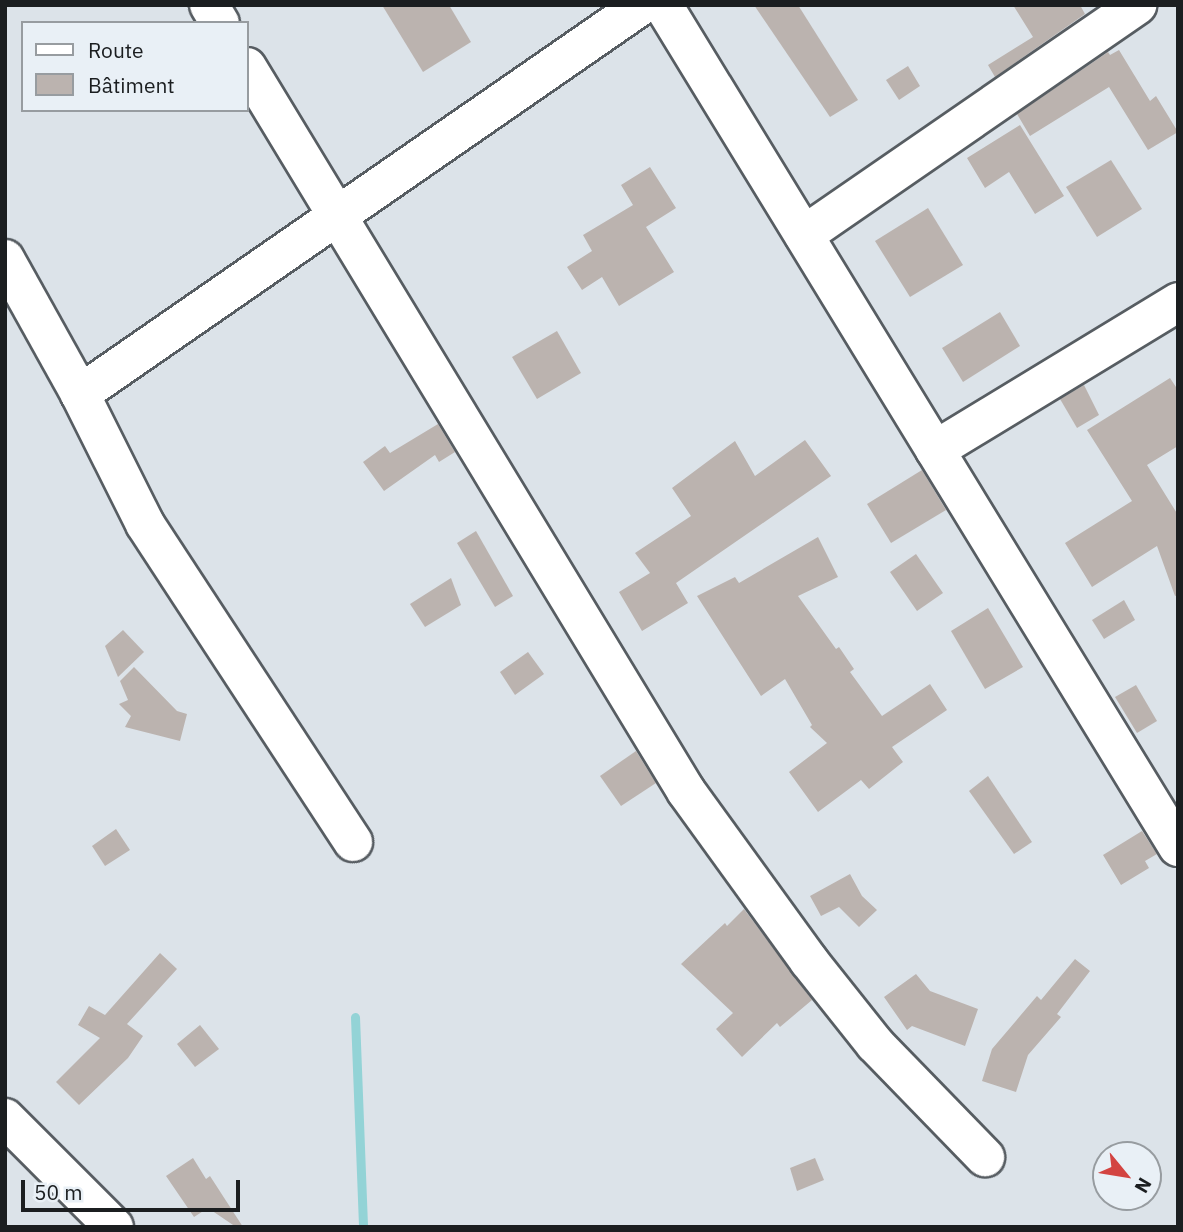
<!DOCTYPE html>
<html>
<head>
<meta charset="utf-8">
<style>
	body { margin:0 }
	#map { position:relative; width:1183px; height:1232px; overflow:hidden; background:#dce3e9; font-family:"IBM Plex Sans",sans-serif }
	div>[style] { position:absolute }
	.stream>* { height:9px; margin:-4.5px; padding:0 4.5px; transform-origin:4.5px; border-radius:4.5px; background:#93d3d6 }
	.building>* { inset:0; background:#bbb3af }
	.roads { filter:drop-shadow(2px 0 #575d62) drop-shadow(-2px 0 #575d62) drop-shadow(0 2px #575d62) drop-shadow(0 -2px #575d62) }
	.minor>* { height:38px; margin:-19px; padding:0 19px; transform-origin:19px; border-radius:19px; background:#fff }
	span { translate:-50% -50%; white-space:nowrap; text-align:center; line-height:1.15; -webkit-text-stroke:7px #e9f0f6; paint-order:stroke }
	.frame { position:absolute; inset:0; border:7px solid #1b1e20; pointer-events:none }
	.legend { position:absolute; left:21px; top:21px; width:228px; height:91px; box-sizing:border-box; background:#e9f0f6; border:2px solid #979ca0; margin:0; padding:9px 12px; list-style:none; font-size:21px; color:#1b1e20 }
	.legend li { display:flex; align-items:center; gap:14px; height:35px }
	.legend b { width:35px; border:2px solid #979ca0 }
	.north { position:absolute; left:1092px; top:1141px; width:70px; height:70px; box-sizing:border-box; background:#e9f0f6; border:2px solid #979ca0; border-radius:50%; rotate:120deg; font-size:19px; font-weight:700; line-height:28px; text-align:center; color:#1b1e20 }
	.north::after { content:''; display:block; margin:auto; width:24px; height:32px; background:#d34441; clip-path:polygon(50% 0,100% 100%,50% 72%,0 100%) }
	.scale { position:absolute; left:21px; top:1180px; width:219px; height:32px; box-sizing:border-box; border:4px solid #1b1e20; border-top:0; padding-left:9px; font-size:21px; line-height:24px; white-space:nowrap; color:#1b1e20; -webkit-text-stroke:5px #e9f0f6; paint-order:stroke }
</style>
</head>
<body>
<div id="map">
	<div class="stream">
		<div style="left:355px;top:1017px;width:210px;rotate:87.8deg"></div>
	</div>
	<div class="building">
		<div style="clip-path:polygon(382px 5px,449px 5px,471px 42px,423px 72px)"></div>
		<div style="clip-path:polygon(754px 5px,798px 5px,858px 100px,830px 117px)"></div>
		<div style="clip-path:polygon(1013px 5px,1080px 5px,1085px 14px,995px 77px,988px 65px,1033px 37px)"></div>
		<div style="clip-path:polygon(1119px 50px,1150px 101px,1156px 96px,1178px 132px,1148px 150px,1109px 87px,1030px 136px,1017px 114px,1108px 52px,1110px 55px)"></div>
		<div style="clip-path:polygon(908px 66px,920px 86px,899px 100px,886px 80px)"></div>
		<div style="clip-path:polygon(1020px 125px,1064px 196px,1035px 214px,1009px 172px,985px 188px,967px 158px)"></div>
		<div style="clip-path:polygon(1111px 160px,1142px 209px,1097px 237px,1066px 187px)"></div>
		<div style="clip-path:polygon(650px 167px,676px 208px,646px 227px,674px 272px,619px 306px,602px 277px,582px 290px,567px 267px,592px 251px,583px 235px,633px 205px,621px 185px)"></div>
		<div style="clip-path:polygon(928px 208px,963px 265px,910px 297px,875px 241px)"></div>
		<div style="clip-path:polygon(1000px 312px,1020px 346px,963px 382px,942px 348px)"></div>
		<div style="clip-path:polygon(557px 331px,581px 373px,537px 399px,512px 357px)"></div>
		<div style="clip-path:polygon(1170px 378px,1178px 390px,1178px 446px,1147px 465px,1178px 515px,1178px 595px,1175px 596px,1157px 546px,1092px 587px,1065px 543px,1132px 501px,1087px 430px)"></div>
		<div style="clip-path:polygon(1084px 385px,1099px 415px,1077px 428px,1060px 399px)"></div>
		<div style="clip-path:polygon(438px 424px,455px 452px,439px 462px,435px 455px,384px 491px,363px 462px,385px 446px,390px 453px)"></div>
		<div style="clip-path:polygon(805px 440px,831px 476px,676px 583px,688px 603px,642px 631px,619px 592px,650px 573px,635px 553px,691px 516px,672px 488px,735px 441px,755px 476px)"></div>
		<div style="clip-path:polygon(922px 470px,946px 510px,891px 543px,867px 504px)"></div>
		<div style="clip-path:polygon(476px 531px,513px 596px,495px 607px,457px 543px)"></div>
		<div style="clip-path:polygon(818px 537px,838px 577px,798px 596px,836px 649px,839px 647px,854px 669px,850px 672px,882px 716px,930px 684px,947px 710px,892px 747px,903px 762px,869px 789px,861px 780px,818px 812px,789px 772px,827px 743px,810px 727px,812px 725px,785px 679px,761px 696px,697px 596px,735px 577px,739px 583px)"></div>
		<div style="clip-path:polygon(916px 554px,943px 593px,917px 611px,890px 572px)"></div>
		<div style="clip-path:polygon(451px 578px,461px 605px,425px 627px,410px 604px)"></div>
		<div style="clip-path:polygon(1124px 600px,1135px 620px,1104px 639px,1092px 620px)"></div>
		<div style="clip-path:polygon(988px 608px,1023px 667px,985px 689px,951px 631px)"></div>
		<div style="clip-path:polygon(123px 630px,144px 652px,118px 677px,105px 646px)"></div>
		<div style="clip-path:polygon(528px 652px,544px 674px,515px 695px,500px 672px)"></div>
		<div style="clip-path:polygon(134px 667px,177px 711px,187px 714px,180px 741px,125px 727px,131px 716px,119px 704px,128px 700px,120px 681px)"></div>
		<div style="clip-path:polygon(1136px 685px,1157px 721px,1137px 733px,1115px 697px)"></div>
		<div style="clip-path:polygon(636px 751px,656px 783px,621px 806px,600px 776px)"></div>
		<div style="clip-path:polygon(988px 776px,1032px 842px,1014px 854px,969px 791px)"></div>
		<div style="clip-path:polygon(116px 829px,130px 850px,105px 866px,92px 846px)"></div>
		<div style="clip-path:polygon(1142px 831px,1157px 854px,1145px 861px,1149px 868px,1121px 885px,1103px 855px)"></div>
		<div style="clip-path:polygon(850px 874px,862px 896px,877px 910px,859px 927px,839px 907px,821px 916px,810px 896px)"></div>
		<div style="clip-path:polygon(744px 909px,812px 1000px,780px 1027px,777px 1023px,742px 1057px,716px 1029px,733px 1013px,681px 964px,725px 923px,727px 926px)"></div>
		<div style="clip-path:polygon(160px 953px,177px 969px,127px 1024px,143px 1036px,128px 1058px,79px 1105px,56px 1082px,100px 1038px,78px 1025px,89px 1006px,105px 1015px)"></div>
		<div style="clip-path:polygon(1075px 959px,1090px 971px,1057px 1014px,1061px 1017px,1028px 1055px,1016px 1092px,982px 1081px,992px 1049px,1037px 996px,1041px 1000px)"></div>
		<div style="clip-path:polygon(916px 974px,930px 991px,978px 1009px,965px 1046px,912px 1026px,907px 1030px,884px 997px)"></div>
		<div style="clip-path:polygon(200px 1025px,219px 1049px,195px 1067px,177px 1044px)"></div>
		<div style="clip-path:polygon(193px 1158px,206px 1179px,210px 1176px,243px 1227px,236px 1227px,208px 1208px,194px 1217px,166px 1176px)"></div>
		<div style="clip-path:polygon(815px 1158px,824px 1180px,797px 1191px,790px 1168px)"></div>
	</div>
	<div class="roads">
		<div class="minor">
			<div style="left:209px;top:5px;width:21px;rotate:59deg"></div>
			<div style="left:663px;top:5px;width:987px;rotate:58.55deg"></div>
			<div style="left:247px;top:67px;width:847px;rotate:58.77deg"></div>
			<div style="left:686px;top:791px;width:210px;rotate:54.1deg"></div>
			<div style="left:809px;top:961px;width:106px;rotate:51.5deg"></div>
			<div style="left:875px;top:1044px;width:158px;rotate:45.8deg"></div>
			<div style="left:804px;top:235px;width:405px;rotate:-34.6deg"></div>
			<div style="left:5px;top:259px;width:154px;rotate:60.9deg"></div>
			<div style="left:80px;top:394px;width:145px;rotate:63.4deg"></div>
			<div style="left:145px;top:524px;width:380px;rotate:56.8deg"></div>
			<div style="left:80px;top:394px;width:683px;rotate:-34.69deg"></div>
			<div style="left:935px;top:450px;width:285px;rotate:-31.3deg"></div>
			<div style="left:5px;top:1118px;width:154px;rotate:45deg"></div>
		</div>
	</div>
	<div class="frame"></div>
	<ul class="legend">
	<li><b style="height:9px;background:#fff"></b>Route</li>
	<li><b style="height:19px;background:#bbb3af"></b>Bâtiment</li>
	</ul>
	<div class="north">N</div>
	<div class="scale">50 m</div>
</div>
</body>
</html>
